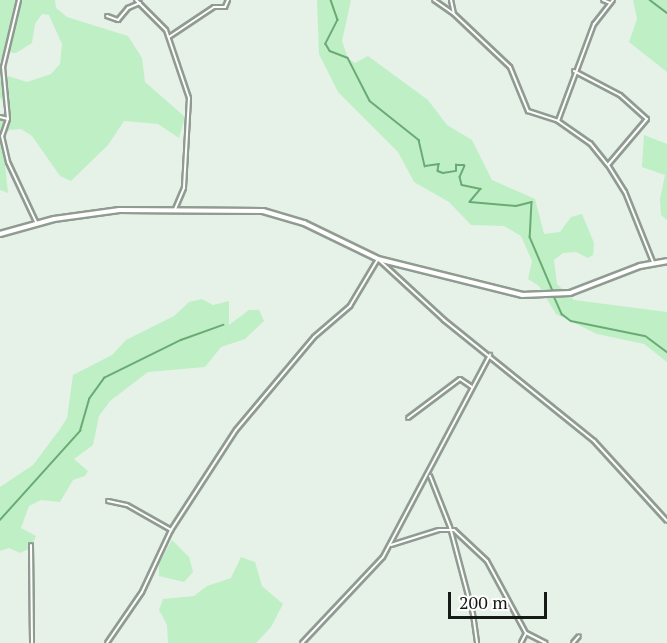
<!DOCTYPE html>
<html>
<head>
<meta charset="utf-8">
<style>
	body { margin:0 }
	#map { position:relative; width:667px; height:643px; overflow:hidden; background:#e6f2e8; font-family:"PT Serif",serif }
	div>[style] { position:absolute }
	.green>* { inset:0; background:#bfefc5 }
	.stream>* { height:1.5px; margin:-0.75px; padding:0 0.75px; transform-origin:0.75px; border-radius:0.75px; background:#6aab75 }
	.roads { filter:drop-shadow(2px 0 #909b91) drop-shadow(-2px 0 #909b91) drop-shadow(0 2px #909b91) drop-shadow(0 -2px #909b91) }
	.street>* { height:2px; margin:-1px; padding:0 1px; transform-origin:1px; border-radius:1px; background:#fff }
	.secondary>* { height:4px; margin:-2px; padding:0 2px; transform-origin:2px; border-radius:2px; background:#fff }
	span { translate:-50% -50%; white-space:nowrap; text-align:center; line-height:1.15; -webkit-text-stroke:5px #fff; paint-order:stroke }
	.scale { position:absolute; left:448px; top:592px; width:99px; height:27px; box-sizing:border-box; border:3px solid #161a16; border-top:0; padding-left:8px; font-size:18px; line-height:21px; white-space:nowrap; color:#161a16; -webkit-text-stroke:4px #fff; paint-order:stroke }
</style>
</head>
<body>
<div id="map">
	<div class="green">
		<div style="clip-path:polygon(0 0,55px 0,56px 8px,67px 17px,128px 36px,142px 58px,145px 82px,185px 117px,179px 138px,158px 124px,124px 121px,108px 145px,71px 181px,60px 176px,32px 136px,21px 129px,10px 130px,2px 136px,8px 193px,0 190px,0 119px,6px 109px,0 97px,0 65px,5px 75px,27px 82px,51px 74px,60px 64px,62px 44px,49px 15px,42px 14px,35px 24px,32px 43px,16px 53px,6px 52px,0 61px)"></div>
		<div style="clip-path:polygon(317px 0,351px 0,342px 41px,348px 58px,355px 63px,368px 56px,428px 100px,447px 125px,472px 140px,492px 180px,535px 199px,544px 234px,560px 232px,571px 217px,582px 214px,594px 243px,593px 255px,588px 258px,576px 252px,563px 253px,554px 260px,557px 284px,574px 300px,667px 312px,667px 362px,644px 344px,597px 334px,556px 314px,539px 286px,528px 279px,532px 261px,521px 236px,504px 226px,471px 225px,449px 202px,414px 182px,398px 152px,338px 92px,319px 54px)"></div>
		<div style="clip-path:polygon(633px 0,667px 0,667px 72px,629px 42px,637px 19px)"></div>
		<div style="clip-path:polygon(644px 135px,667px 144px,667px 220px,661px 215px,660px 199px,665px 175px,642px 167px)"></div>
		<div style="clip-path:polygon(202px 299px,213px 305px,229px 301px,229px 325px,249px 310px,259px 310px,264px 321px,245px 339px,221px 347px,205px 367px,148px 372px,110px 401px,99px 416px,93px 445px,74px 459px,88px 471px,85px 476px,73px 480px,60px 502px,41px 500px,29px 506px,21px 528px,36px 536px,31px 548px,20px 553px,9px 548px,0 551px,0 487px,33px 465px,60px 429px,67px 418px,73px 375px,112px 355px,126px 340px,174px 316px,189px 302px)"></div>
		<div style="clip-path:polygon(172px 540px,189px 557px,193px 572px,184px 582px,159px 576px,159px 564px)"></div>
		<div style="clip-path:polygon(241px 557px,255px 562px,262px 586px,283px 604px,271px 627px,256px 643px,168px 643px,167px 625px,159px 610px,163px 599px,194px 596px,207px 586px,231px 578px)"></div>
	</div>
	<div class="stream">
		<div style="left:331px;top:0;width:21px;rotate:71deg"></div>
		<div style="left:338px;top:20px;width:27px;rotate:117deg"></div>
		<div style="left:326px;top:44px;width:8px;rotate:60deg"></div>
		<div style="left:330px;top:51px;width:19px;rotate:21deg"></div>
		<div style="left:348px;top:58px;width:48px;rotate:62.9deg"></div>
		<div style="left:370px;top:101px;width:63px;rotate:38.5deg"></div>
		<div style="left:419px;top:140px;width:27px;rotate:77deg"></div>
		<div style="left:425px;top:166px;width:14px;rotate:-8deg"></div>
		<div style="left:439px;top:164px;width:7px;rotate:98deg"></div>
		<div style="left:438px;top:171px;width:5px;rotate:22deg"></div>
		<div style="left:443px;top:173px;width:13px;rotate:-9deg"></div>
		<div style="left:456px;top:171px;width:6px;rotate:-90deg"></div>
		<div style="left:456px;top:165px;width:8px"></div>
		<div style="left:650px;top:0;width:21px;rotate:37deg"></div>
		<div style="left:465px;top:166px;width:12px;rotate:114deg"></div>
		<div style="left:460px;top:177px;width:8px;rotate:76deg"></div>
		<div style="left:462px;top:185px;width:19px;rotate:12deg"></div>
		<div style="left:481px;top:189px;width:17px;rotate:130deg"></div>
		<div style="left:470px;top:202px;width:46px;rotate:5deg"></div>
		<div style="left:516px;top:206px;width:16px;rotate:-14deg"></div>
		<div style="left:532px;top:202px;width:35px;rotate:93deg"></div>
		<div style="left:530px;top:237px;width:59px;rotate:66.9deg"></div>
		<div style="left:554px;top:296px;width:20px;rotate:66deg"></div>
		<div style="left:562px;top:314px;width:11px;rotate:38deg"></div>
		<div style="left:571px;top:321px;width:76px;rotate:11.5deg"></div>
		<div style="left:647px;top:337px;width:25px;rotate:37deg"></div>
		<div style="left:0;top:520px;width:120px;rotate:-48deg"></div>
		<div style="left:80px;top:431px;width:33px;rotate:-74deg"></div>
		<div style="left:89px;top:399px;width:26px;rotate:-54deg"></div>
		<div style="left:104px;top:378px;width:86px;rotate:-26.3deg"></div>
		<div style="left:181px;top:340px;width:45px;rotate:-19.7deg"></div>
	</div>
	<div class="roads">
		<div class="street">
			<div style="left:19px;top:0;width:69px;rotate:103.4deg"></div>
			<div style="left:3px;top:67px;width:52px;rotate:84.5deg"></div>
			<div style="left:8px;top:119px;width:18px;rotate:109deg"></div>
			<div style="left:2px;top:136px;width:27px;rotate:77deg"></div>
			<div style="left:8px;top:162px;width:68px;rotate:64.9deg"></div>
			<div style="left:136px;top:0;width:42px;rotate:45deg"></div>
			<div style="left:166px;top:30px;width:72px;rotate:71.3deg"></div>
			<div style="left:189px;top:98px;width:90px;rotate:93.2deg"></div>
			<div style="left:184px;top:188px;width:23px;rotate:113deg"></div>
			<div style="left:434px;top:0;width:24px;rotate:35deg"></div>
			<div style="left:451px;top:0;width:14px;rotate:78deg"></div>
			<div style="left:454px;top:14px;width:77px;rotate:43.4deg"></div>
			<div style="left:510px;top:67px;width:48px;rotate:67.8deg"></div>
			<div style="left:528px;top:111px;width:32px;rotate:18deg"></div>
			<div style="left:603px;top:0;width:8px;rotate:23deg"></div>
			<div style="left:613px;top:0;width:31px;rotate:128deg"></div>
			<div style="left:594px;top:24px;width:103px;rotate:110.4deg"></div>
			<div style="left:558px;top:121px;width:39px;rotate:35deg"></div>
			<div style="left:590px;top:143px;width:28px;rotate:51deg"></div>
			<div style="left:608px;top:165px;width:32px;rotate:58deg"></div>
			<div style="left:625px;top:192px;width:75px;rotate:68.2deg"></div>
			<div style="left:107px;top:16px;width:12px;rotate:20deg"></div>
			<div style="left:118px;top:20px;width:16px;rotate:-50deg"></div>
			<div style="left:128px;top:8px;width:13px;rotate:-23deg"></div>
			<div style="left:169px;top:37px;width:54px;rotate:-33.7deg"></div>
			<div style="left:214px;top:7px;width:11px"></div>
			<div style="left:225px;top:7px;width:8px;rotate:-67deg"></div>
			<div style="left:574px;top:71px;width:52px;rotate:27.6deg"></div>
			<div style="left:620px;top:95px;width:36px;rotate:42deg"></div>
			<div style="left:647px;top:119px;width:60px;rotate:130.3deg"></div>
			<div style="left:0;top:117px;width:8px;rotate:14deg"></div>
			<div style="left:408px;top:418px;width:65px;rotate:-36.9deg"></div>
			<div style="left:460px;top:379px;width:14px;rotate:34deg"></div>
			<div style="left:430px;top:476px;width:55px;rotate:68.6deg"></div>
			<div style="left:450px;top:527px;width:90px;rotate:75.2deg"></div>
			<div style="left:473px;top:614px;width:29px;rotate:82deg"></div>
			<div style="left:108px;top:501px;width:19px;rotate:12deg"></div>
			<div style="left:127px;top:505px;width:51px;rotate:29.6deg"></div>
			<div style="left:31px;top:545px;width:98px;rotate:89.4deg"></div>
			<div style="left:391px;top:545px;width:50px;rotate:-17.4deg"></div>
			<div style="left:439px;top:530px;width:15px"></div>
			<div style="left:454px;top:530px;width:45px;rotate:43.2deg"></div>
			<div style="left:487px;top:561px;width:82px;rotate:61.6deg"></div>
			<div style="left:526px;top:633px;width:22px;rotate:27deg"></div>
			<div style="left:107px;top:643px;width:62px;rotate:-55.5deg"></div>
			<div style="left:142px;top:592px;width:68px;rotate:-64.9deg"></div>
			<div style="left:171px;top:530px;width:119px;rotate:-57deg"></div>
			<div style="left:236px;top:430px;width:121px;rotate:-50deg"></div>
			<div style="left:314px;top:337px;width:48px;rotate:-40.7deg"></div>
			<div style="left:350px;top:306px;width:55px;rotate:-59.2deg"></div>
			<div style="left:378px;top:259px;width:90px;rotate:42.7deg"></div>
			<div style="left:444px;top:320px;width:193px;rotate:38.9deg"></div>
			<div style="left:594px;top:441px;width:108px;rotate:47.6deg"></div>
			<div style="left:302px;top:643px;width:118px;rotate:-46.7deg"></div>
			<div style="left:383px;top:557px;width:229px;rotate:-62.1deg"></div>
			<div style="left:521px;top:643px;width:11px;rotate:-63deg"></div>
			<div style="left:573px;top:643px;width:9px;rotate:-49deg"></div>
		</div>
		<div class="secondary">
			<div style="left:0;top:234px;width:56px;rotate:-15.5deg"></div>
			<div style="left:54px;top:219px;width:66px;rotate:-7.9deg"></div>
			<div style="left:119px;top:210px;width:144px;rotate:0.4deg"></div>
			<div style="left:263px;top:211px;width:43px;rotate:16.3deg"></div>
			<div style="left:304px;top:223px;width:82px;rotate:25.9deg"></div>
			<div style="left:378px;top:259px;width:148px;rotate:14deg"></div>
			<div style="left:522px;top:295px;width:48px;rotate:-2.4deg"></div>
			<div style="left:570px;top:293px;width:75px;rotate:-21.1deg"></div>
			<div style="left:640px;top:266px;width:27px;rotate:-10deg"></div>
		</div>
	</div>
	<div class="scale">200 m</div>
</div>
</body>
</html>
